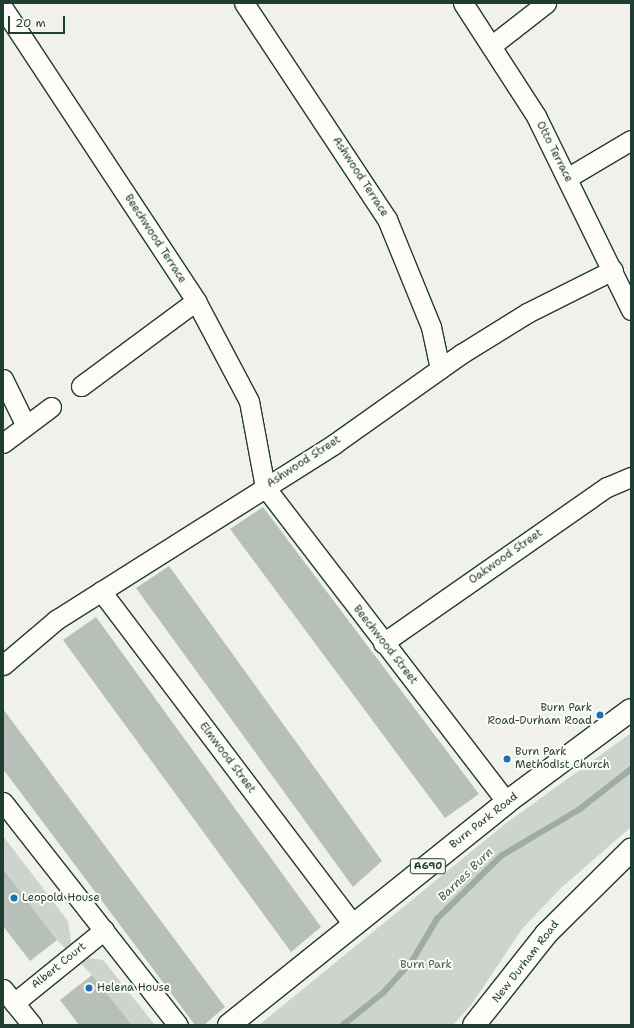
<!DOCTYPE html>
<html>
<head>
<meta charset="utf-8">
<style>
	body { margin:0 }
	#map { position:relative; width:634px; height:1028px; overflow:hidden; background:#f0f1eb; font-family:"Shantell Sans",sans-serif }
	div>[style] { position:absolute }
	.green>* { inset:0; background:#cdd3cd }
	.stream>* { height:5.5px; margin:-2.75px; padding:0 2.75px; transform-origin:2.75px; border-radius:2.75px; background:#9faca4 }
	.building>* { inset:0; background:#b6bfb8 }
	.roads { filter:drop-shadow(1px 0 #1f3d34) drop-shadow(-1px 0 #1f3d34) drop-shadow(0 1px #1f3d34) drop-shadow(0 -1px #1f3d34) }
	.street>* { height:19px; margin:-9.5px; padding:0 9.5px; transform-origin:9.5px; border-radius:9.5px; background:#fdfcf7 }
	.highway>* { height:22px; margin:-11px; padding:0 11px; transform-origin:11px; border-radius:11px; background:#fdfcf7 }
	.dots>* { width:11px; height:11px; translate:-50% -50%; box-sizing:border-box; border:2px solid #fdfcf7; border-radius:50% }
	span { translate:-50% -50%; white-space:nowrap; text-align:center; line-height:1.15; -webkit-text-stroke:4px #fdfcf7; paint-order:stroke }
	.shield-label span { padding:1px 3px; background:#fdfcf7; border:1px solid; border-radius:3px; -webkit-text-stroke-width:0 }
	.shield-label { font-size:10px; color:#1f3d34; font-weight:700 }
	.street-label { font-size:11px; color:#1f3d34 }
	.poi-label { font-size:11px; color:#1f3d34 }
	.right { translate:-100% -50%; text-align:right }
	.left { translate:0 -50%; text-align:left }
	.park-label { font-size:11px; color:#425b53 }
	.water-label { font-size:12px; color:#455e56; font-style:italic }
	.frame { position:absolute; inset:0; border:4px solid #1f3d34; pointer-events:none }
	.scale { position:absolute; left:8px; top:16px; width:57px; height:18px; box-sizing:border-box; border:2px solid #1f3d34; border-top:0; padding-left:5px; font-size:12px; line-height:14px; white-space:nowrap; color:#1f3d34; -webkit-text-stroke:3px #fdfcf7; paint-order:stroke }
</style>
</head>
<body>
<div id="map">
	<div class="green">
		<div style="clip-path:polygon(631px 733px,631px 827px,561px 888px,522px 929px,472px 1004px,453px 1025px,259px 1025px,505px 824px)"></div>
		<div style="clip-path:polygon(3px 836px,68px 921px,73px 956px,103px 960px,155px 1025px,132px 1025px,92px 975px,57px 940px,3px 869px)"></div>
	</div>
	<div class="stream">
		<div style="left:343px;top:1025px;width:51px;rotate:-38.7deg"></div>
		<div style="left:383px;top:993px;width:43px;rotate:-47.8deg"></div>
		<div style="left:412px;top:961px;width:49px;rotate:-59.2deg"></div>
		<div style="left:437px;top:919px;width:90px;rotate:-44.5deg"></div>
		<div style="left:501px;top:856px;width:92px;rotate:-30.7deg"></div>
		<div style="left:580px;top:809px;width:65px;rotate:-38.1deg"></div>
	</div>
	<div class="building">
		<div style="clip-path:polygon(263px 507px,479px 794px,445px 818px,230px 529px)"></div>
		<div style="clip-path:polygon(169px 566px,382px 861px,353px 887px,136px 588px)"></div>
		<div style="clip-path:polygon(96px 617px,321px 927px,291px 952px,63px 640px)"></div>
		<div style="clip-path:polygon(3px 709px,225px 1007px,204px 1025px,195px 1025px,3px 769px)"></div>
		<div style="clip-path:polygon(3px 869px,57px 940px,30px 961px,3px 926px)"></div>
		<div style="clip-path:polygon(92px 975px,132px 1025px,79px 1025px,60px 1000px)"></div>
	</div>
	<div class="roads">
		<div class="street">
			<div style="left:244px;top:3px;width:259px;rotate:56.5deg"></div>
			<div style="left:387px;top:219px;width:117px;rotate:67.8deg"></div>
			<div style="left:431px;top:327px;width:43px;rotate:77.9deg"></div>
			<div style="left:463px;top:3px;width:135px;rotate:57.1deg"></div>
			<div style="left:536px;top:116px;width:216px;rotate:63.9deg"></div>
			<div style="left:3px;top:8px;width:351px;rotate:56.6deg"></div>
			<div style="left:196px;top:301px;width:113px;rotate:62.1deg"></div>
			<div style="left:249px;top:401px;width:87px;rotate:79.5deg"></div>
			<div style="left:265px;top:487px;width:397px;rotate:52.5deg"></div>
			<div style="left:491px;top:46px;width:70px;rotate:-38deg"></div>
			<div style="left:567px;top:178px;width:74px;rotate:-30.7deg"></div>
			<div style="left:3px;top:379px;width:52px;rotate:63.9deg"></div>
			<div style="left:81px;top:386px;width:143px;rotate:-36.5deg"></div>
			<div style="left:3px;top:443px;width:60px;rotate:-36.9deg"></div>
			<div style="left:101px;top:591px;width:419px;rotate:52.9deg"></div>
			<div style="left:383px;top:643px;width:273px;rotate:-34.9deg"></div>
			<div style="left:607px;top:487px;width:26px;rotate:-23deg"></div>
			<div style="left:3px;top:665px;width:70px;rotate:-40.3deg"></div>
			<div style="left:56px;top:620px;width:329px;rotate:-32.3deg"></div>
			<div style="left:334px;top:444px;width:156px;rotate:-35.3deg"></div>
			<div style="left:461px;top:354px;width:78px;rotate:-31.8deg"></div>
			<div style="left:527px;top:313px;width:96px;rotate:-26.6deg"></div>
			<div style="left:3px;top:802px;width:283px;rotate:51.9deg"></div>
			<div style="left:3px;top:989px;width:46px;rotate:51.1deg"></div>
			<div style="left:14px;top:1003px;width:116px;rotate:-39deg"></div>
		</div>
		<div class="highway">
			<div style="left:229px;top:1025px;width:356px;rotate:-38.7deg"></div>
			<div style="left:507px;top:802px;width:154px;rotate:-36.6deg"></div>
			<div style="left:474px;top:1025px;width:116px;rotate:-51.6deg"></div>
			<div style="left:546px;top:934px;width:120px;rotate:-44.7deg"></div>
		</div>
	</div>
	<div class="dots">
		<div style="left:600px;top:715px;background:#1f6fb2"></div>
		<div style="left:507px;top:759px;background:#1f6fb2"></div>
		<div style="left:14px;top:898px;background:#1f6fb2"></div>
		<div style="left:89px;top:988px;background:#1f6fb2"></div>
	</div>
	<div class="shield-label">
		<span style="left:428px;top:866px">A690</span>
	</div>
	<div class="street-label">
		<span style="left:554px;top:152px;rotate:63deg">Otto Terrace</span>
		<span style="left:360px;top:177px;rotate:57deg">Ashwood Terrace</span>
		<span style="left:155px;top:239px;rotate:57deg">Beechwood Terrace</span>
		<span style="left:304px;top:462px;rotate:-33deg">Ashwood Street</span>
		<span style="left:506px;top:557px;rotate:-35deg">Oakwood Street</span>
		<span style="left:385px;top:645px;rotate:52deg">Beechwood Street</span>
		<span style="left:227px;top:758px;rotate:53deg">Elmwood Street</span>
		<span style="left:484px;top:821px;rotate:-38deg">Burn Park Road</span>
		<span style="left:526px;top:962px;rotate:-52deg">New Durham Road</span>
		<span style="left:59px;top:966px;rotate:-39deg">Albert Court</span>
	</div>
	<div class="poi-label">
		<span class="right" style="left:592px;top:715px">Burn Park<br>Road-Durham Road</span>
		<span class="left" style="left:515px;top:759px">Burn Park<br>Methodist Church</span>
		<span class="left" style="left:22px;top:898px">Leopold House</span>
		<span class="left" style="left:97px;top:988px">Helena House</span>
	</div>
	<div class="park-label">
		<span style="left:426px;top:965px">Burn Park</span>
	</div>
	<div class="water-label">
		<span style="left:466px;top:875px;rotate:-44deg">Barnes Burn</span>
	</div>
	<div class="frame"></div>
	<div class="scale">20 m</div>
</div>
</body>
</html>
